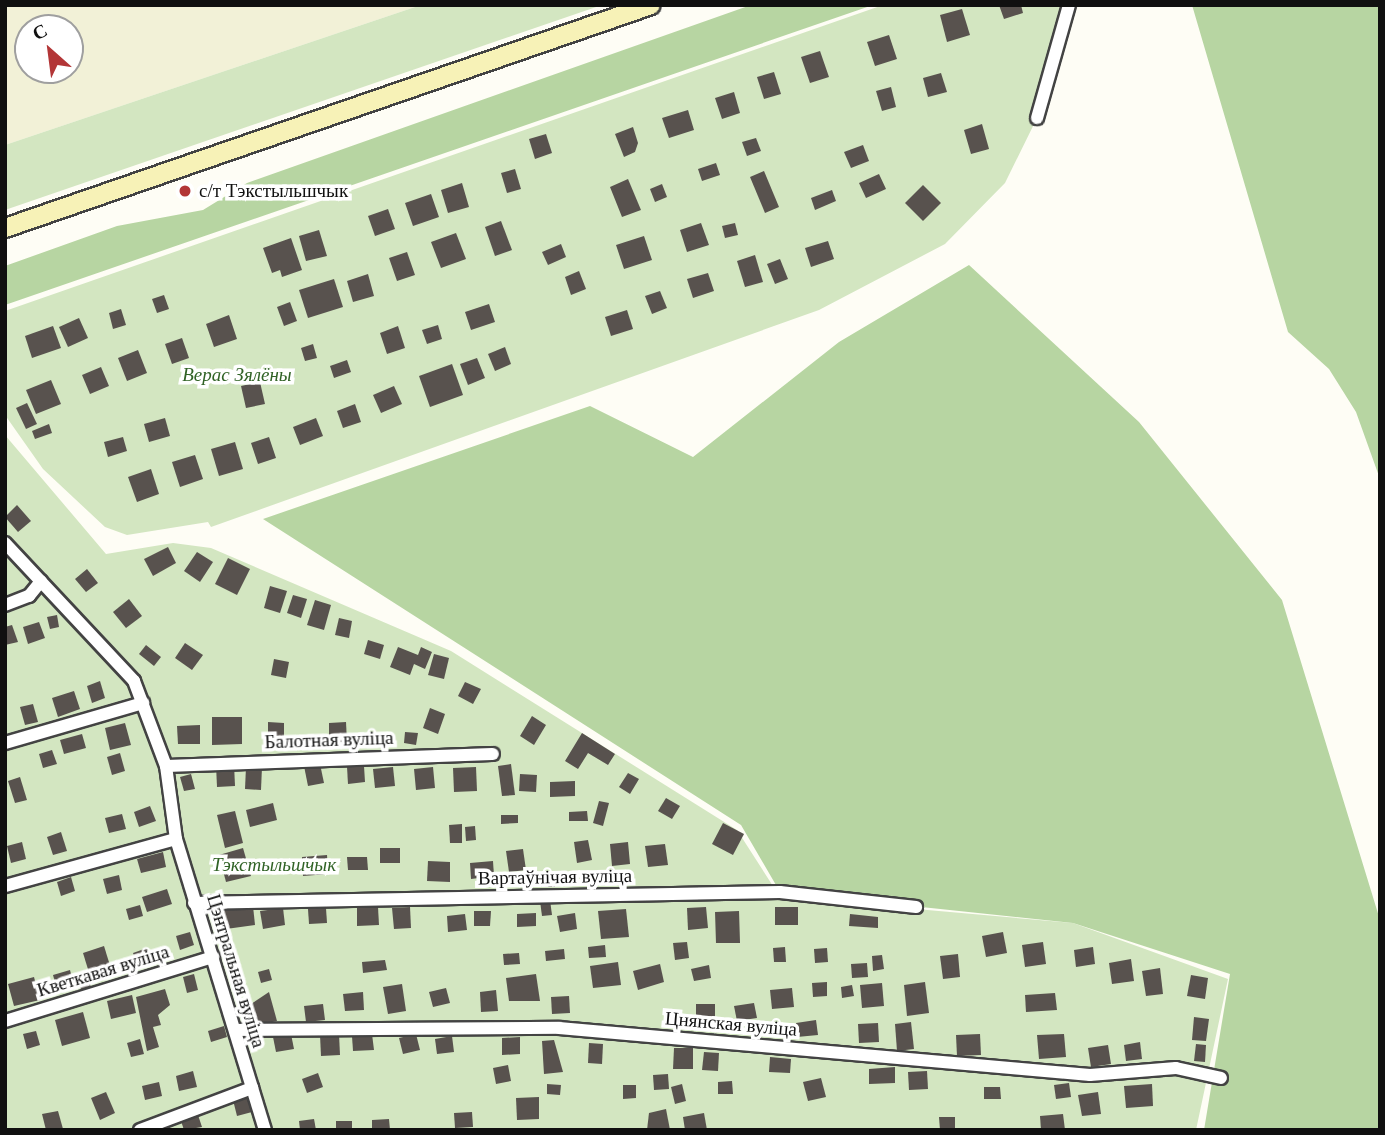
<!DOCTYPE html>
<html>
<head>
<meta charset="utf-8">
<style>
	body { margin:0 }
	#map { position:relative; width:1385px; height:1135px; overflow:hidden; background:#fefdf5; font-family:Georgia,serif }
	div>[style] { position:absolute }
	.farmland>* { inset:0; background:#f2f1d7 }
	.green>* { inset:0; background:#d3e6c1 }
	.forest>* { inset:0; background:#b7d5a2 }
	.building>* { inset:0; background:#58524e }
	.roads { filter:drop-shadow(2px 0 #434343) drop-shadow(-2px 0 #434343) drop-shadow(0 2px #434343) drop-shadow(0 -2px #434343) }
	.minor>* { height:12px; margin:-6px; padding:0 6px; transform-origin:6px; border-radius:6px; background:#fff }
	.secondary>* { height:18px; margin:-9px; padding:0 9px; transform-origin:9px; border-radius:9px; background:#f7f2b7 }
	.dots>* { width:19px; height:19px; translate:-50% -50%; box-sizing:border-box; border:4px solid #fff; border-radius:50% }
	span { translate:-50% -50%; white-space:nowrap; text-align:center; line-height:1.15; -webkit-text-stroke:7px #fff; paint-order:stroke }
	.poi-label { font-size:19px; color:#101010 }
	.left { translate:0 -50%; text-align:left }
	.park-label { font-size:19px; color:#316326; font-style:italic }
	.street-label { font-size:19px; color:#101010 }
	.frame { position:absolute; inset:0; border:7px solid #101010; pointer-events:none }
	.north { position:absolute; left:14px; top:14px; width:70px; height:70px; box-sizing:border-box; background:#fff; border:2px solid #9f9f9f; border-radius:50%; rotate:332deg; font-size:19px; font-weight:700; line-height:28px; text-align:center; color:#101010 }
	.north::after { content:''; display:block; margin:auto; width:24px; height:32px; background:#b33637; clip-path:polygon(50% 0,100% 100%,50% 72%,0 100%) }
</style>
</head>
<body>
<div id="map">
	<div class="farmland">
		<div style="clip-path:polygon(evenodd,5px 5px,421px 5px,5px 145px,5px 5px,28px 28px,70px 28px,70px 70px,28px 70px,28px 28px)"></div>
	</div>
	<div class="green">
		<div style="clip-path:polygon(421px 5px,602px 5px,5px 210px,5px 145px)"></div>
		<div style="clip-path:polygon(883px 5px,1068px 5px,1037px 118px,1005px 183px,945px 244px,819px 310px,211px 527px,208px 522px,127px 535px,105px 527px,43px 469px,5px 415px,5px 311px)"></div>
		<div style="clip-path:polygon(5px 435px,106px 554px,173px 543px,211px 548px,451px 651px,737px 830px,780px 897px,1073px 923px,1228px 979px,1196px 1130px,5px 1130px)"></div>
	</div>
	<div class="forest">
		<div style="clip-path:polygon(751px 5px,873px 5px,5px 305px,5px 266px,117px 226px,203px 210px,247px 183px)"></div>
		<div style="clip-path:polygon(1192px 5px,1380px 5px,1380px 479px,1356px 412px,1329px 369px,1288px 332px)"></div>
		<div style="clip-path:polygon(969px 265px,1139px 422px,1282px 600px,1380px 920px,1380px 1130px,1204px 1130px,1230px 974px,1073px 923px,780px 892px,741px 825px,263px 519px,590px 406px,693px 457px,839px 342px)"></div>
	</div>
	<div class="building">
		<div style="clip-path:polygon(999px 5px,1021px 5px,1023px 13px,1004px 19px)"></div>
		<div style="clip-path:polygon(962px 9px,970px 35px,947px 42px,940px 15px)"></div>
		<div style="clip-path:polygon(889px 35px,897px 59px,875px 66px,867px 42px)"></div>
		<div style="clip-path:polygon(820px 51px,829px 77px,810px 83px,801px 57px)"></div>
		<div style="clip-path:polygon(774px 72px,781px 94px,764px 99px,757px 77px)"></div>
		<div style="clip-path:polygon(941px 73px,947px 92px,928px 97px,923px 78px)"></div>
		<div style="clip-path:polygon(891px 87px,896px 107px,882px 111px,876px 91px)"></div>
		<div style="clip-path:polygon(734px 92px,740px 113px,722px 119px,715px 98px)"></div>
		<div style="clip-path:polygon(688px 110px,694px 130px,669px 138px,662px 118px)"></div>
		<div style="clip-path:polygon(982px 124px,989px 149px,971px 154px,964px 130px)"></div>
		<div style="clip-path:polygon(633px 127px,638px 143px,635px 152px,624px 157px,615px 134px)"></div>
		<div style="clip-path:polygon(546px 134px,552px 153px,535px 159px,529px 139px)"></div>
		<div style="clip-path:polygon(756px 138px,761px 151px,747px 156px,742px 142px)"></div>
		<div style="clip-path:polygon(863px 145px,869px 161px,851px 168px,844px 152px)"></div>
		<div style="clip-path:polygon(716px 163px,720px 175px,702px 181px,698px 169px)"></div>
		<div style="clip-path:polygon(515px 169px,521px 189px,507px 193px,501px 173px)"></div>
		<div style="clip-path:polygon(764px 171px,779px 207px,765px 213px,750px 177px)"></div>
		<div style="clip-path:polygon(879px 174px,886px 189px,866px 198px,859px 183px)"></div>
		<div style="clip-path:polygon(628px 179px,641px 210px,622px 217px,610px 187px)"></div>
		<div style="clip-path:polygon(462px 183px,469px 207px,448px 213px,441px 190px)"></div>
		<div style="clip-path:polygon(662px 184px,667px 197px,655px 202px,650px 189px)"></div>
		<div style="clip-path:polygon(923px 185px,941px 203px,923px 221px,905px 203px)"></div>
		<div style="clip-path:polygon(832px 190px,836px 201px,815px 210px,811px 198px)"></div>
		<div style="clip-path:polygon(431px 194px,439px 217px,413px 226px,405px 203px)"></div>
		<div style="clip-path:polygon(388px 209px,395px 229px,375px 236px,368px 216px)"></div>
		<div style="clip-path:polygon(501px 221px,512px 250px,495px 256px,485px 227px)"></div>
		<div style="clip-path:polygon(701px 223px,709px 245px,687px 252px,680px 230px)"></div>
		<div style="clip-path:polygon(735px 223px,738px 235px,725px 238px,722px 226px)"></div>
		<div style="clip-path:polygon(319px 230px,327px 256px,306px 261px,299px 236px)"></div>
		<div style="clip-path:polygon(456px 233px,466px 259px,441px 268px,431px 242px)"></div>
		<div style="clip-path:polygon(644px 236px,652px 260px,624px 269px,616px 245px)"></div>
		<div style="clip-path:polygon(291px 238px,302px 270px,282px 277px,280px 270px,272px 273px,263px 248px)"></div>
		<div style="clip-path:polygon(828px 241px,834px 259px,811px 267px,805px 248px)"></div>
		<div style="clip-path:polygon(561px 244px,566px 257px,548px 265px,542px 252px)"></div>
		<div style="clip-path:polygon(407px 252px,415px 275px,397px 281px,389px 258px)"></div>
		<div style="clip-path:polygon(755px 255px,763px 282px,745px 287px,737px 261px)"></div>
		<div style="clip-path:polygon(780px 259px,788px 279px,775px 284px,767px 264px)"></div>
		<div style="clip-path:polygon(579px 271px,586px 289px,571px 295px,565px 277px)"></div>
		<div style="clip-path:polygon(708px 273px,714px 291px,693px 298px,687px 279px)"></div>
		<div style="clip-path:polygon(368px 274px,374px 296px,353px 302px,347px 281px)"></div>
		<div style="clip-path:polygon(334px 279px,343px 307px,308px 318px,299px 290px)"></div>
		<div style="clip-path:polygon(660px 291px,667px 308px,652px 314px,645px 296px)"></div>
		<div style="clip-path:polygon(164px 295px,169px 309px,157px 313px,152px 299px)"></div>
		<div style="clip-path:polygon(290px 302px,297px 321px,284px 326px,277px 307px)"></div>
		<div style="clip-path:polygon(489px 304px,495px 322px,471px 330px,465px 312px)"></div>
		<div style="clip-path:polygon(121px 309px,126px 325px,113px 329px,109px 313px)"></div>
		<div style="clip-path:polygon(627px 310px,633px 329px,611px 336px,605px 317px)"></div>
		<div style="clip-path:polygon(229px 315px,237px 339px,214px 347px,206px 324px)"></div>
		<div style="clip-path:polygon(79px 318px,88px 338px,68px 347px,59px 327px)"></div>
		<div style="clip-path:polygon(438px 325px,442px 339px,427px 344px,422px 330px)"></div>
		<div style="clip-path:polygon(53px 326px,61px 348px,32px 358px,25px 336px)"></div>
		<div style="clip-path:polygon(398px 326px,405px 348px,387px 354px,380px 333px)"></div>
		<div style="clip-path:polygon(182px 338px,189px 358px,172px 364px,165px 344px)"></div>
		<div style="clip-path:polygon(313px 344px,317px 358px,305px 361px,301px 348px)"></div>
		<div style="clip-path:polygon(505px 347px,511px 364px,495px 371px,488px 354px)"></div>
		<div style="clip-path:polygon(138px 350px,147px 373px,127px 381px,118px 358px)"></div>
		<div style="clip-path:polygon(477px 358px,485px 378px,468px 385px,460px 364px)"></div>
		<div style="clip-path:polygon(347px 360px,351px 372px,334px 378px,330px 366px)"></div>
		<div style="clip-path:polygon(452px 364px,463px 395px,430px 407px,419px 376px)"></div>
		<div style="clip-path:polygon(101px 367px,109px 386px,90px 394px,82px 375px)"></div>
		<div style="clip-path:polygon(51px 380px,61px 404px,36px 414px,26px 390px)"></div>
		<div style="clip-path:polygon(260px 382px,265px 404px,246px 408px,241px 386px)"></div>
		<div style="clip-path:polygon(394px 386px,402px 404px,381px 413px,373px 395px)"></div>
		<div style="clip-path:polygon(27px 403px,37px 424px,26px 429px,16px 408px)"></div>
		<div style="clip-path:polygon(355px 404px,361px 422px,343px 428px,337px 411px)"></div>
		<div style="clip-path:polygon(165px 418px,170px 436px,149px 442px,144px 424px)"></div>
		<div style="clip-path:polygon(316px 418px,323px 436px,300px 445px,293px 427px)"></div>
		<div style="clip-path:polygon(49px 424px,52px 433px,35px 439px,32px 431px)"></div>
		<div style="clip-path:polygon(123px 437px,127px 451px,108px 457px,104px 442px)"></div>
		<div style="clip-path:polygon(269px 437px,276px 458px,258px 464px,251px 443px)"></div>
		<div style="clip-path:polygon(235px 442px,243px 469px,219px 476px,211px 449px)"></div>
		<div style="clip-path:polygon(195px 455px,203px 479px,180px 487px,172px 462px)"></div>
		<div style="clip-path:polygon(151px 469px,159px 494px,137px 502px,128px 477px)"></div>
		<div style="clip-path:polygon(17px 505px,31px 521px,18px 532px,5px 517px)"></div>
		<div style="clip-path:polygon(168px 547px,176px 563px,153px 576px,144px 559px)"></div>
		<div style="clip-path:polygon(197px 552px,213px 562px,200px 582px,184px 571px)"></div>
		<div style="clip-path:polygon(228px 558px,250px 569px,237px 595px,215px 584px)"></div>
		<div style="clip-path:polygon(87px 569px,98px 583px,86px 592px,75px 579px)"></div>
		<div style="clip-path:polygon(270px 586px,287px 591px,280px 613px,264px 608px)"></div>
		<div style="clip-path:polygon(293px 595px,307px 599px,301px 618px,287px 613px)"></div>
		<div style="clip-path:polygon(129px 599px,142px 616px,126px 628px,113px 612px)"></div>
		<div style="clip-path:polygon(315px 600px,331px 605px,324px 630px,307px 625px)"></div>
		<div style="clip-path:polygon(57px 615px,59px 627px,50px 629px,47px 617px)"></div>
		<div style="clip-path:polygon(339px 618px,352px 621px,349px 638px,335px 635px)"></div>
		<div style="clip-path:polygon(39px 622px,45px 638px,28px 644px,23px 627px)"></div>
		<div style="clip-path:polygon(12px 625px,18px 642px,5px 645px,5px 627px)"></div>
		<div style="clip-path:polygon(368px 640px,384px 645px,380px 659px,364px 654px)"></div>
		<div style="clip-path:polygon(185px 643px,203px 655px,192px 670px,175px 658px)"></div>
		<div style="clip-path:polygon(146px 645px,161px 657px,154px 666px,139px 654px)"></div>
		<div style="clip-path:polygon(398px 647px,418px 655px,421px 647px,432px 652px,425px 669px,414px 664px,410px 675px,390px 667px)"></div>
		<div style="clip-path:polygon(434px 654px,449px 658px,444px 679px,428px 675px)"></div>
		<div style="clip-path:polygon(274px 659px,289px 662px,286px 678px,271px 675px)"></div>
		<div style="clip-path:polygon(100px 681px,105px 698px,92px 703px,87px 686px)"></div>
		<div style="clip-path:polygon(465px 682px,481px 689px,473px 704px,458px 696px)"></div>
		<div style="clip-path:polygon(74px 691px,80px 709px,58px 717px,52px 698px)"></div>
		<div style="clip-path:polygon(33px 704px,38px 722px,25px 725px,20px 707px)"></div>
		<div style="clip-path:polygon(430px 708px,445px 714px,438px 734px,423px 728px)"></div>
		<div style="clip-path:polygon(532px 716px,546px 725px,534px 745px,520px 736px)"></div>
		<div style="clip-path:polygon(212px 717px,242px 717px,242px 744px,212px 745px)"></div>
		<div style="clip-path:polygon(268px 722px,284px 723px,284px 739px,268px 739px)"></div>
		<div style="clip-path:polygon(346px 722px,347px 742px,329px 743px,329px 723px)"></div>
		<div style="clip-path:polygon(125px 723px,131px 745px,110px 750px,105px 728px)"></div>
		<div style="clip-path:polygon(200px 725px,200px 744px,178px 744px,177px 726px)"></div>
		<div style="clip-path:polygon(405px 732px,418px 733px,416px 745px,404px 743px)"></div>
		<div style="clip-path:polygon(582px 733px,615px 754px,608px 765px,588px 753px,578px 769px,565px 761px)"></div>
		<div style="clip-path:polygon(82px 734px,86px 748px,64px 754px,60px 740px)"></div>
		<div style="clip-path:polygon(52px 750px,57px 764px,43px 768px,39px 754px)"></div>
		<div style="clip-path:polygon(120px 753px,125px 771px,112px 775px,107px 757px)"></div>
		<div style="clip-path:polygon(234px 764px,235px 786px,217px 787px,216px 765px)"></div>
		<div style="clip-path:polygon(320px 764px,324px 783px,308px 786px,304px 766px)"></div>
		<div style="clip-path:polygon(511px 764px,515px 795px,502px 796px,498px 766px)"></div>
		<div style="clip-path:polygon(364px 766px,365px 782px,348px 784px,347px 767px)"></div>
		<div style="clip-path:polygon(246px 767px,262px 767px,261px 790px,245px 789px)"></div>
		<div style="clip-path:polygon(393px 767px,395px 786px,375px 788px,373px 769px)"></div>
		<div style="clip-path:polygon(433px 767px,435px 788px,416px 790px,414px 769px)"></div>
		<div style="clip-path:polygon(476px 767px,477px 791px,454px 792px,453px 768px)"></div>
		<div style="clip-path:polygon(628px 773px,639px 779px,630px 794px,619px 787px)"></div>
		<div style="clip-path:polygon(191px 774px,195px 789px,184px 791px,180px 777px)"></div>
		<div style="clip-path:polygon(520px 774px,537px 775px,536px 792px,519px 791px)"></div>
		<div style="clip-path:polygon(20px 777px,27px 800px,15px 803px,8px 781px)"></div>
		<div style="clip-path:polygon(575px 781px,575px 796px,550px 797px,550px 782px)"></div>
		<div style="clip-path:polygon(666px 798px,680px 806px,672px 819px,658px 811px)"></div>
		<div style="clip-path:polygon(599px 801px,609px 803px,603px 826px,593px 823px)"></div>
		<div style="clip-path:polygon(273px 803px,277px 820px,250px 827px,246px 810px)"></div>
		<div style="clip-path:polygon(150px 806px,156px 821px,139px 827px,134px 812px)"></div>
		<div style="clip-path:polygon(235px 811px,243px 843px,225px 848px,217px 815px)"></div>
		<div style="clip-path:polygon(587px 811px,588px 821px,569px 821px,569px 812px)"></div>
		<div style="clip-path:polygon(122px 814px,126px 829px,109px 833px,105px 818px)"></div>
		<div style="clip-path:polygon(501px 815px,518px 815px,518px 823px,501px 824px)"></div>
		<div style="clip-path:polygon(723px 823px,744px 834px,733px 855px,712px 844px)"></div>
		<div style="clip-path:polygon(462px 824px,462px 843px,450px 843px,449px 825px)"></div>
		<div style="clip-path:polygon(475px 826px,476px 840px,466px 841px,465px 827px)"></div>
		<div style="clip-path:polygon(61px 832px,67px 851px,53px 855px,47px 837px)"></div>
		<div style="clip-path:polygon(588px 840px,592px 860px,577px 863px,574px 842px)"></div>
		<div style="clip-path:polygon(22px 842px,26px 859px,11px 863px,7px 846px)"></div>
		<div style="clip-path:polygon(628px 842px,630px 864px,612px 866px,610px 844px)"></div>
		<div style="clip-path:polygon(665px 844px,668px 865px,648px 867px,645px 846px)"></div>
		<div style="clip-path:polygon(243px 848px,251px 876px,226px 882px,219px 855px)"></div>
		<div style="clip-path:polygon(380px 848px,400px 848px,400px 863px,380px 863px)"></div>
		<div style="clip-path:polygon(523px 849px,526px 870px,509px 872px,506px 851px)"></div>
		<div style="clip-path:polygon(163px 852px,166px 867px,141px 873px,137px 859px)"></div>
		<div style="clip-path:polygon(327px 855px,328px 874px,303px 876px,302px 857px)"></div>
		<div style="clip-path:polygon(347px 857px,367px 857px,368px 870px,348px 870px)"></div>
		<div style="clip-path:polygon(428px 861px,450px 862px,450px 882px,427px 881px)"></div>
		<div style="clip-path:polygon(493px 861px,494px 876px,471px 879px,470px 863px)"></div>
		<div style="clip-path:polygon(554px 871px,555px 887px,541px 887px,541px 872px)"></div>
		<div style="clip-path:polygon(119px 875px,122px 890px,107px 894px,103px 879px)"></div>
		<div style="clip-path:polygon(71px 877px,75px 891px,61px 896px,57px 882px)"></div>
		<div style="clip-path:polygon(167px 889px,172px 904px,147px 912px,142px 897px)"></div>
		<div style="clip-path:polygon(550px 900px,552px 915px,542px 916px,540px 901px)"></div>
		<div style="clip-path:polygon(140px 905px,143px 916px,129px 920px,126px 909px)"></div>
		<div style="clip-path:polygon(253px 906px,255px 925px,226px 929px,223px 910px)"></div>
		<div style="clip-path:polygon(357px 907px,378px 907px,379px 925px,357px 926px)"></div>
		<div style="clip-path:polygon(410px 907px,411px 928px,394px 929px,392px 908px)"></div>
		<div style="clip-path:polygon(706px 907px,708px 928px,688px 930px,687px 908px)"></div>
		<div style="clip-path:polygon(775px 907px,798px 907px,798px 925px,775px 925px)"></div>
		<div style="clip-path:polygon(283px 908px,285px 925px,263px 929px,260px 911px)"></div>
		<div style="clip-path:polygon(326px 908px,327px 923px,309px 924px,308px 909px)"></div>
		<div style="clip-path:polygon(626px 909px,629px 937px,601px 939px,598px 911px)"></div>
		<div style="clip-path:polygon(474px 911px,491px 911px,490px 926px,474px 926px)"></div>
		<div style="clip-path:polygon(739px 911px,740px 943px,716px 943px,715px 912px)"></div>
		<div style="clip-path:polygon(536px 913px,536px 926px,517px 927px,517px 914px)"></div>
		<div style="clip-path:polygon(575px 913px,577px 929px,560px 932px,557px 916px)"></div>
		<div style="clip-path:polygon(465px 914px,467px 930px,448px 932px,447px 916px)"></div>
		<div style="clip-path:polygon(850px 914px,878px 917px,878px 928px,849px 926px)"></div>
		<div style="clip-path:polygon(190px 932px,194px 945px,180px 950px,176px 936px)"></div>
		<div style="clip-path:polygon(1003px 932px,1007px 953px,986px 957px,982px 936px)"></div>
		<div style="clip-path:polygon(687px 942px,689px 958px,675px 960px,673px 943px)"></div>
		<div style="clip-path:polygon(1043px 942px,1046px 964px,1025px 967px,1022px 945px)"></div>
		<div style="clip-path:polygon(605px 945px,606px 957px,589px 958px,588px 947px)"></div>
		<div style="clip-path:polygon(104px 946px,112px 972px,91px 979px,83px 953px)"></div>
		<div style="clip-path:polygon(785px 947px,786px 962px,774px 962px,773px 948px)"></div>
		<div style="clip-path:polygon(1093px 947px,1095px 964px,1076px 967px,1074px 950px)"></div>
		<div style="clip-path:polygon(147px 948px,152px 962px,138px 967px,133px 953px)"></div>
		<div style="clip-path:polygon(827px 948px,828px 962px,815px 963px,814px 949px)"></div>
		<div style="clip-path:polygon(564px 949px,565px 959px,546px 961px,545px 951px)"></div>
		<div style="clip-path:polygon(519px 953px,520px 964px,504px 965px,503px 954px)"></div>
		<div style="clip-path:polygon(958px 954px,960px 977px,943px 979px,940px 956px)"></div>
		<div style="clip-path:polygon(882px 955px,884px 969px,873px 971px,872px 956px)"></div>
		<div style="clip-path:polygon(1131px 959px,1134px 981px,1112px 984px,1109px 963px)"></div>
		<div style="clip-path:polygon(385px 960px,387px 970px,363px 973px,362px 962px)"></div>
		<div style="clip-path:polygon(618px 962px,621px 985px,593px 988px,590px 966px)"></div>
		<div style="clip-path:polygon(867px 963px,868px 977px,852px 978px,851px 964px)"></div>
		<div style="clip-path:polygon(660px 964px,664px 982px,638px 990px,633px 971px)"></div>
		<div style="clip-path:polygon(709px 965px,711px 978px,694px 981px,691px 969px)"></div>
		<div style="clip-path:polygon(1160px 968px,1163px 994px,1146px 996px,1142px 971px)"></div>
		<div style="clip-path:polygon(269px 969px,272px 980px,261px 983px,258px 972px)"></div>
		<div style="clip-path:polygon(70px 970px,74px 986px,57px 990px,53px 975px)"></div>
		<div style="clip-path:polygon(194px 974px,198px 990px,187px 993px,183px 977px)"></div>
		<div style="clip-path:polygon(536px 974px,540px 1001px,509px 1001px,506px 978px)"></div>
		<div style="clip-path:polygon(87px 975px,91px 987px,81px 990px,78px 977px)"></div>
		<div style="clip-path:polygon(1191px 975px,1208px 978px,1205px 999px,1187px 996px)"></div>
		<div style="clip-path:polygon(34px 977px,40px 1000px,14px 1006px,8px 984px)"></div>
		<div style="clip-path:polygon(827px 982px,827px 996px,813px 997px,812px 983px)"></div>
		<div style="clip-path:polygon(925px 982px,929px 1013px,907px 1016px,904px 985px)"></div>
		<div style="clip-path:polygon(882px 983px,884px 1006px,862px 1008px,860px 985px)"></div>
		<div style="clip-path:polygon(402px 984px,406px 1011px,388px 1014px,383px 987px)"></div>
		<div style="clip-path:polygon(852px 985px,854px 996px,842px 998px,841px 987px)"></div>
		<div style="clip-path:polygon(446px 988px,450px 1003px,433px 1007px,429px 992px)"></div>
		<div style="clip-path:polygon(792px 988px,794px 1007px,772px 1009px,770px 990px)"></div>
		<div style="clip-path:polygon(165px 989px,170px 1005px,158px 1015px,161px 1025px,153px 1027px,159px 1047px,147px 1051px,136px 997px)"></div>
		<div style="clip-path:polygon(496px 990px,498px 1011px,481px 1012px,480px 992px)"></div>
		<div style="clip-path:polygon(269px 992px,277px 1021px,254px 1026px,251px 1004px)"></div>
		<div style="clip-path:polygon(363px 992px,364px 1010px,345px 1011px,343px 994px)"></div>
		<div style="clip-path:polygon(1055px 993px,1057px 1010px,1026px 1012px,1025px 995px)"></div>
		<div style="clip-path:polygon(132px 995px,136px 1013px,111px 1019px,107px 1001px)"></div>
		<div style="clip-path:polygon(569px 996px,570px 1013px,552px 1014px,551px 997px)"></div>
		<div style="clip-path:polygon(754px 1003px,757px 1018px,737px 1021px,734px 1006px)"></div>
		<div style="clip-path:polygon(323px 1004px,325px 1020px,306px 1022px,304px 1006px)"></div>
		<div style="clip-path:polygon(696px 1004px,715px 1004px,715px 1021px,696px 1021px)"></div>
		<div style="clip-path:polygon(83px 1012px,90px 1038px,62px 1046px,55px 1020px)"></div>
		<div style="clip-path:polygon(1194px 1017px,1209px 1019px,1206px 1041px,1192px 1040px)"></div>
		<div style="clip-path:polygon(816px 1020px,818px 1035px,797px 1037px,796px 1023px)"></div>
		<div style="clip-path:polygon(911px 1022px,914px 1049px,897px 1051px,895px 1024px)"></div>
		<div style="clip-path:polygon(878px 1023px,879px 1042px,859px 1043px,858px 1024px)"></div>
		<div style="clip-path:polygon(224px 1026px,227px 1037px,211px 1042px,208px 1031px)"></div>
		<div style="clip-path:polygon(36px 1031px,40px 1045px,27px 1049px,23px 1034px)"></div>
		<div style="clip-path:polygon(291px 1034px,294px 1049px,276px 1052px,273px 1037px)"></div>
		<div style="clip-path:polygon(339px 1034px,340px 1055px,321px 1056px,320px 1035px)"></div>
		<div style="clip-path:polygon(372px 1034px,374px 1050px,353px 1051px,352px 1036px)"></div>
		<div style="clip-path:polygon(416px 1034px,420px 1050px,403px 1054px,399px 1038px)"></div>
		<div style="clip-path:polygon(980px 1034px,981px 1055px,957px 1056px,956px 1035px)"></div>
		<div style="clip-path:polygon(1064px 1034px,1066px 1057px,1039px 1059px,1037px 1035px)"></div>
		<div style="clip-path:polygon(452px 1036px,454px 1052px,437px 1054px,435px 1039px)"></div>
		<div style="clip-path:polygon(520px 1037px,520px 1054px,502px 1055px,502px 1038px)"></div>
		<div style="clip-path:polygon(140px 1039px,144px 1054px,131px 1057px,127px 1043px)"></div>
		<div style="clip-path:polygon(554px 1040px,563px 1072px,544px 1074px,542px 1041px)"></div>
		<div style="clip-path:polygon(1140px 1042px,1142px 1059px,1126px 1061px,1124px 1045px)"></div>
		<div style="clip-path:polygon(589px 1043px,603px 1044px,602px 1064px,588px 1063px)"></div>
		<div style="clip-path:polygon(1196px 1044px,1206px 1045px,1205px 1062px,1194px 1061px)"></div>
		<div style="clip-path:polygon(1108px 1045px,1111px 1064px,1091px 1067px,1088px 1048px)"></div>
		<div style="clip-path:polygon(674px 1048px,693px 1048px,693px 1069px,673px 1069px)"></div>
		<div style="clip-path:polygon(704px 1052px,719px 1053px,718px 1071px,702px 1070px)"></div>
		<div style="clip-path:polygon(770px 1057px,791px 1059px,790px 1073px,769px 1072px)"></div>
		<div style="clip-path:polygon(508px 1065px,511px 1081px,496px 1084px,493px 1068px)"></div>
		<div style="clip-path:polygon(895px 1067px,895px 1083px,869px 1084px,869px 1069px)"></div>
		<div style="clip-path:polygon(193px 1071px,197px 1087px,179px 1091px,176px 1076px)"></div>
		<div style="clip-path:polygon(927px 1071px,928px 1089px,909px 1090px,908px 1072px)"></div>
		<div style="clip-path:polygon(318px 1073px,323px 1087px,307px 1093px,302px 1079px)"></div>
		<div style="clip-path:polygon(668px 1074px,669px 1089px,654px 1090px,653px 1075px)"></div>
		<div style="clip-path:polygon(821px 1078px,826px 1097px,808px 1101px,803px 1082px)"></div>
		<div style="clip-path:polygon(732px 1081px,733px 1094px,718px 1094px,718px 1082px)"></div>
		<div style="clip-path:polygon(159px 1082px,162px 1096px,145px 1100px,142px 1086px)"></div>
		<div style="clip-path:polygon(1069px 1083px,1071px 1097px,1056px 1099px,1054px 1085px)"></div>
		<div style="clip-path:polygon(547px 1084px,561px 1085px,560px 1095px,547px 1094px)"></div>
		<div style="clip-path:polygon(682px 1084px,686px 1101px,675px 1104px,671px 1087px)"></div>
		<div style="clip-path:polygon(1152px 1084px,1153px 1106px,1126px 1108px,1124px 1086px)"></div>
		<div style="clip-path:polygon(623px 1085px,636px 1085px,636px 1098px,623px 1099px)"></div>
		<div style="clip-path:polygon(984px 1087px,1000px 1087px,1001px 1099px,984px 1099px)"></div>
		<div style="clip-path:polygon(106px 1092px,115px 1113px,100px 1120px,91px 1098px)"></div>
		<div style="clip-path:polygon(1098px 1092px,1101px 1114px,1082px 1116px,1078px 1095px)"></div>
		<div style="clip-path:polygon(247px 1096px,252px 1112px,237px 1116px,233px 1100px)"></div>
		<div style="clip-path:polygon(539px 1097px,539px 1119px,517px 1120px,516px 1098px)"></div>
		<div style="clip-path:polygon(666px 1109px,670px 1130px,647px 1130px,649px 1113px)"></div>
		<div style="clip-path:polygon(58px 1111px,63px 1129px,46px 1130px,42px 1114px)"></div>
		<div style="clip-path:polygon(472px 1112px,473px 1127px,455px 1128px,454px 1113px)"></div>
		<div style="clip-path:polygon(704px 1113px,707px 1130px,685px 1130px,683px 1117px)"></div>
		<div style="clip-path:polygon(1063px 1114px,1065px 1130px,1041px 1130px,1040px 1116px)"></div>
		<div style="clip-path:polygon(198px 1115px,202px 1127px,184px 1130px,181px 1121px)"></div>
		<div style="clip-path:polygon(939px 1117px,955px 1117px,955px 1130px,940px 1130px)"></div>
		<div style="clip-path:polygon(314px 1119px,316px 1130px,300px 1130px,299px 1121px)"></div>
		<div style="clip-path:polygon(389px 1119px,390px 1130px,372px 1130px,372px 1120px)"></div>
		<div style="clip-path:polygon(336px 1121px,352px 1121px,352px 1130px,336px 1130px)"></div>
	</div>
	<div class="roads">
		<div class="minor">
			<div style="left:1037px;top:118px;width:117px;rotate:-74.2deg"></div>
			<div style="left:5px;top:543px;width:189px;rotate:46.9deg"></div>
			<div style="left:134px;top:681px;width:91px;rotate:69.4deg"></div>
			<div style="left:166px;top:766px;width:74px;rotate:82.2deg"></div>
			<div style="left:176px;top:839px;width:304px;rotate:73deg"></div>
			<div style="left:5px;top:605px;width:26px;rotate:-21deg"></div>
			<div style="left:29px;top:596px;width:19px;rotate:-51deg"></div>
			<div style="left:5px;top:743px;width:144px;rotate:-16.2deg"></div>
			<div style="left:166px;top:766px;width:327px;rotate:-2.1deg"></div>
			<div style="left:5px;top:886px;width:177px;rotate:-15.4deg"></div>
			<div style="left:194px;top:903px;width:586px;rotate:-1.08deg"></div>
			<div style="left:780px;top:892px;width:137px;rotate:6.3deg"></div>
			<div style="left:5px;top:1021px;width:218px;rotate:-17.1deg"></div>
			<div style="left:235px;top:1030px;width:324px;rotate:-0.4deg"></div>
			<div style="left:559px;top:1028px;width:533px;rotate:5.06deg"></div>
			<div style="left:1090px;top:1075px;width:86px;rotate:-4.7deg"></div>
			<div style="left:1176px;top:1068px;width:46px;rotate:12.5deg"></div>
			<div style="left:140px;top:1130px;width:120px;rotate:-20.6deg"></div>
		</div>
		<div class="secondary">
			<div style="left:5px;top:228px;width:683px;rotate:-19.04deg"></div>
		</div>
	</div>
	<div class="dots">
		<div style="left:185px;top:191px;background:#b33637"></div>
	</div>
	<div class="poi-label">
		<span class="left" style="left:199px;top:191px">с/т Тэкстыльшчык</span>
	</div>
	<div class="park-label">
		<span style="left:237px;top:375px">Верас Зялёны</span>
		<span style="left:274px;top:865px">Тэкстыльшчык</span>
	</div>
	<div class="street-label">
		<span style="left:329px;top:740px;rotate:-2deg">Балотная вуліца</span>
		<span style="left:555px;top:877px;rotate:-1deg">Вартаўнічая вуліца</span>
		<span style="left:103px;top:971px;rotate:-17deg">Кветкавая вуліца</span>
		<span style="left:236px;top:971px;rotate:73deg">Цэнтральная вуліца</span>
		<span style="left:731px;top:1024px;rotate:5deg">Цнянская вуліца</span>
	</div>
	<div class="frame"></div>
	<div class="north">С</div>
</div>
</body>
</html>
